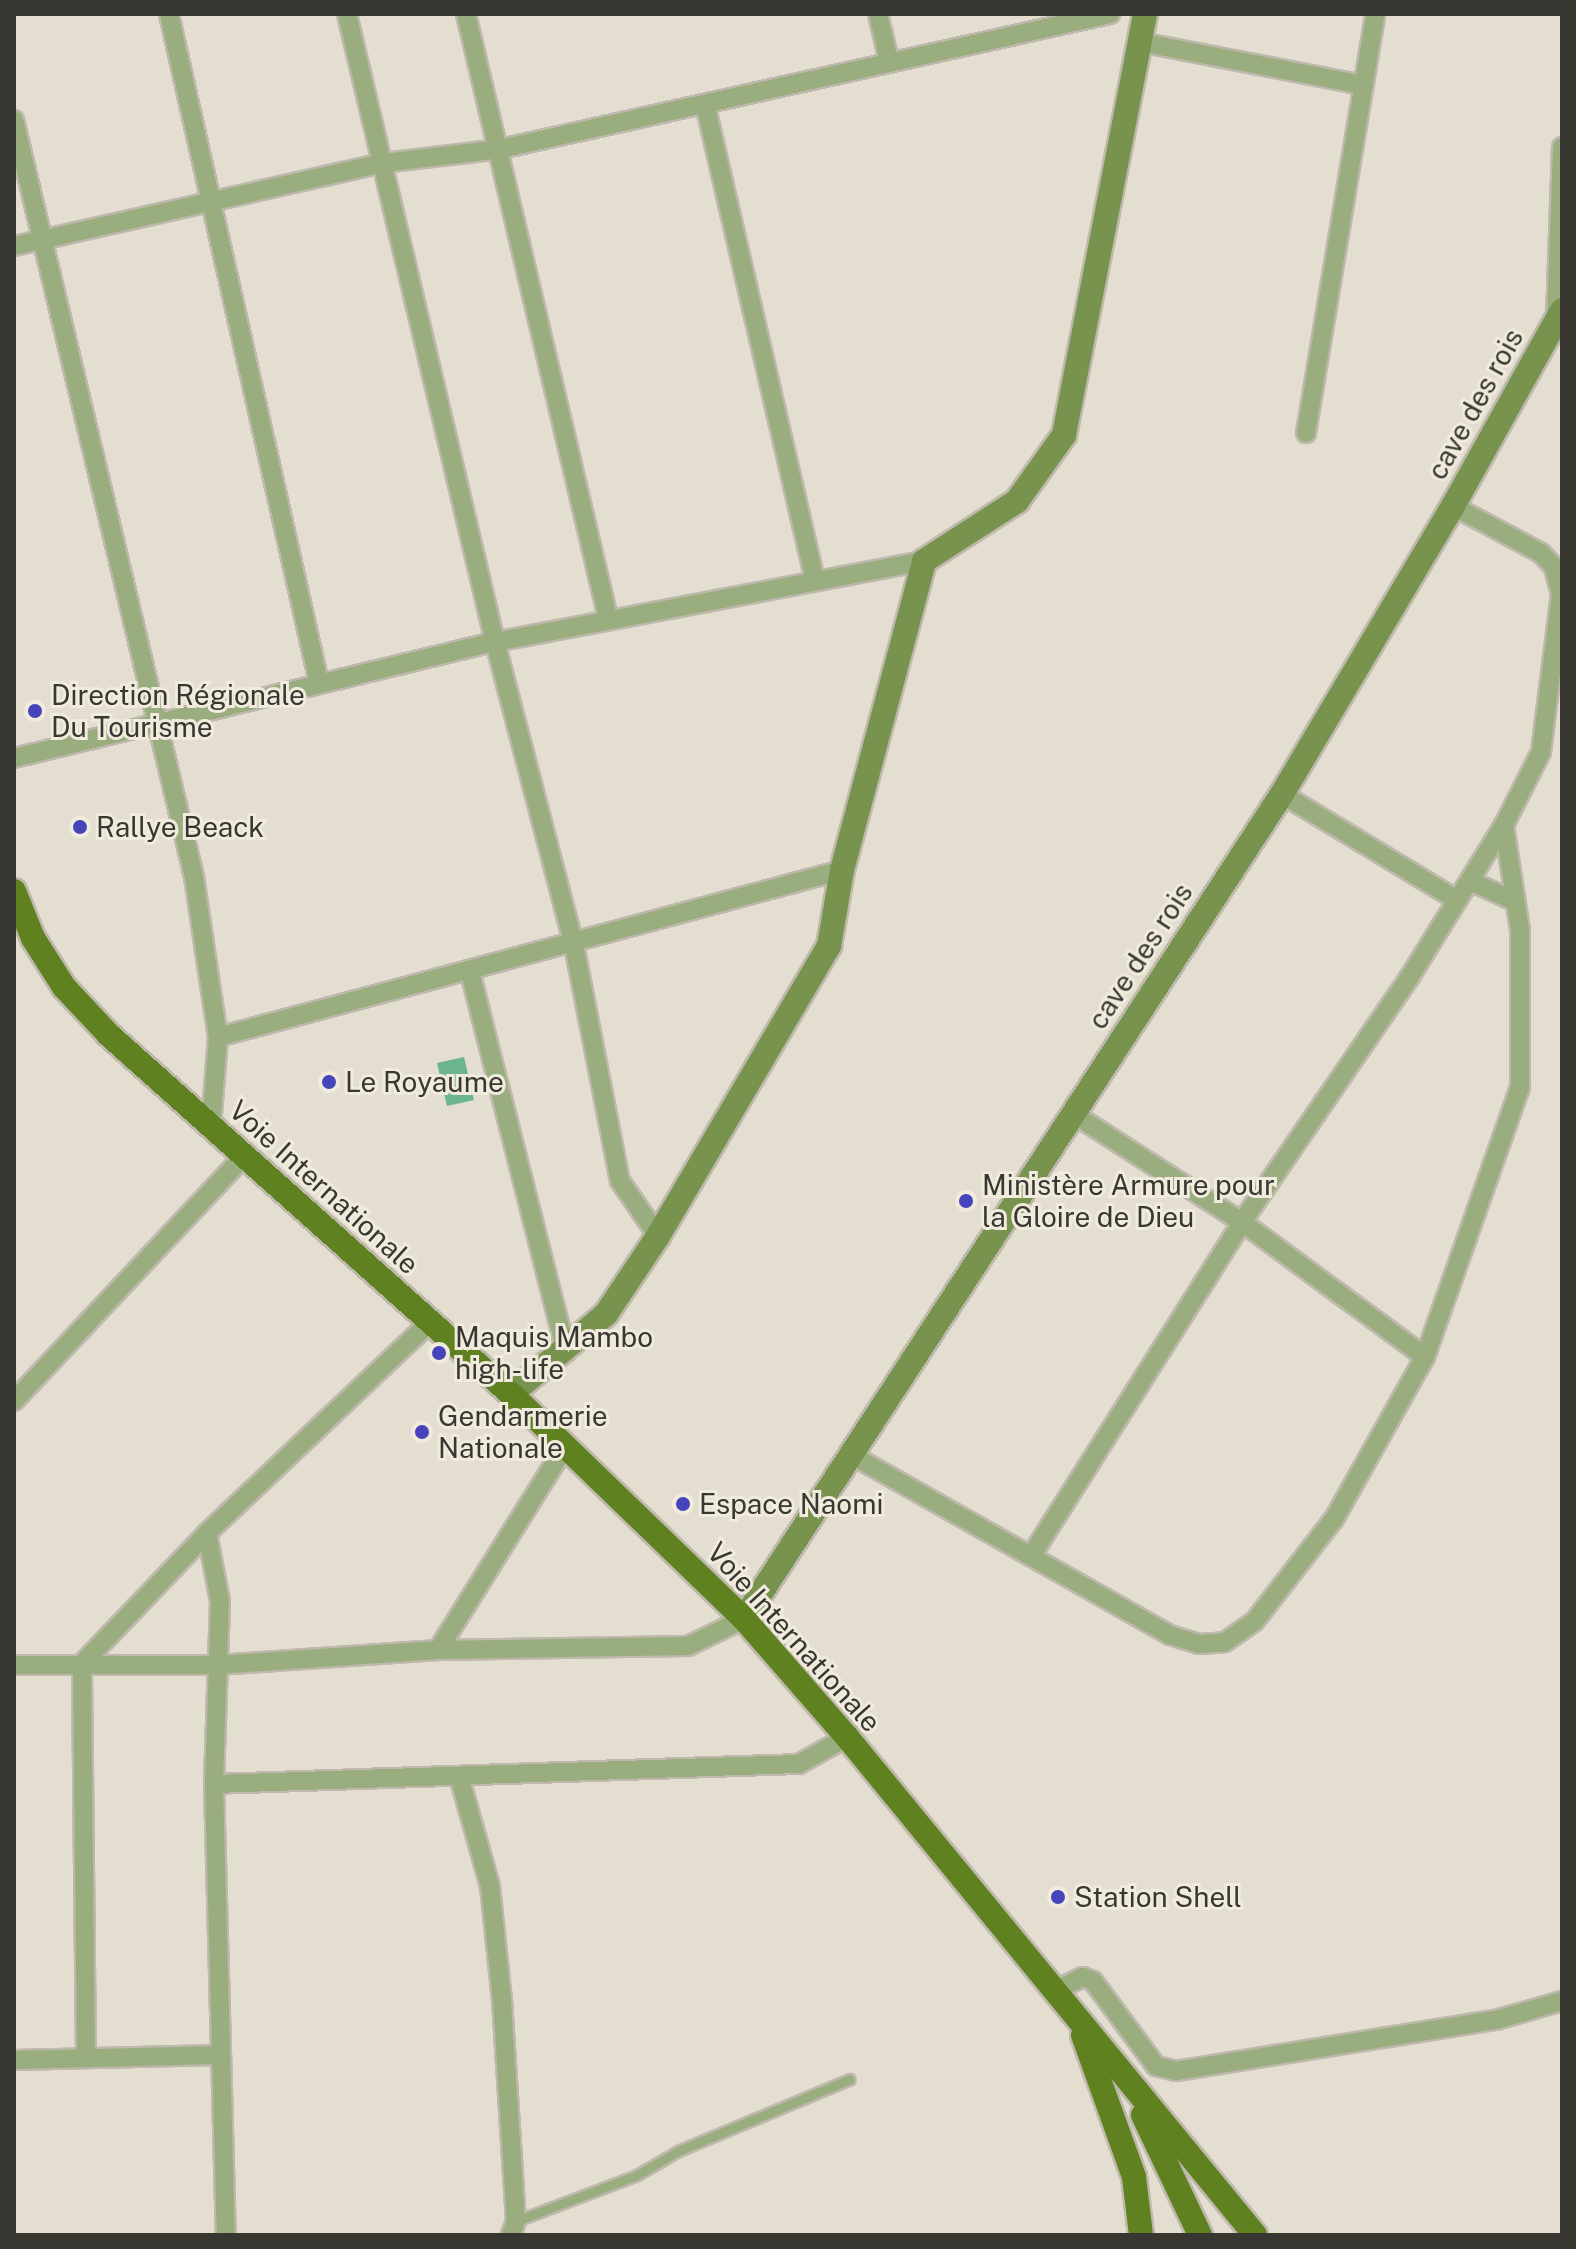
<!DOCTYPE html>
<html>
<head>
<meta charset="utf-8">
<style>
	body { margin:0 }
	#map { position:relative; width:1576px; height:2249px; overflow:hidden; background:#e3decf; font-family:"Public Sans",sans-serif }
	div>[style] { position:absolute }
	.water>* { inset:0; background:#6ab490 }
	.roads { filter:drop-shadow(2px 0 #beb9ac) drop-shadow(-2px 0 #beb9ac) drop-shadow(0 2px #beb9ac) drop-shadow(0 -2px #beb9ac) }
	.lane>* { height:9px; margin:-4.5px; padding:0 4.5px; transform-origin:4.5px; border-radius:4.5px; background:#99ad7f }
	.street>* { height:18px; margin:-9px; padding:0 9px; transform-origin:9px; border-radius:9px; background:#99ad7f }
	.secondary>* { height:24px; margin:-12px; padding:0 12px; transform-origin:12px; border-radius:12px; background:#77934d }
	.primary>* { height:24px; margin:-12px; padding:0 12px; transform-origin:12px; border-radius:12px; background:#5f8120 }
	.dots>* { width:22px; height:22px; translate:-50% -50%; box-sizing:border-box; border:4px solid #f0ebdc; border-radius:50% }
	span { translate:-50% -50%; white-space:nowrap; text-align:center; line-height:1.15; -webkit-text-stroke:6px #f0ebdc; paint-order:stroke }
	.street-label { font-size:28px; color:#393732 }
	.poi-label { font-size:28px; color:#393732 }
	.left { translate:0 -50%; text-align:left }
	.frame { position:absolute; inset:0; border:16px solid #393732; pointer-events:none }
</style>
</head>
<body>
<div id="map">
	<div class="water">
		<div style="clip-path:polygon(464px 1057px,474px 1100px,447px 1106px,437px 1063px)"></div>
	</div>
	<div class="roads">
		<div class="lane">
			<div style="left:516px;top:2221px;width:129px;rotate:-20.8deg"></div>
			<div style="left:637px;top:2175px;width:48px;rotate:-30.3deg"></div>
			<div style="left:678px;top:2151px;width:186px;rotate:-22.7deg"></div>
		</div>
		<div class="street">
			<div style="left:169px;top:14px;width:686px;rotate:77.36deg"></div>
			<div style="left:347px;top:14px;width:645px;rotate:76.74deg"></div>
			<div style="left:495px;top:642px;width:313px;rotate:75.4deg"></div>
			<div style="left:574px;top:945px;width:240px;rotate:79deg"></div>
			<div style="left:620px;top:1181px;width:67px;rotate:55.4deg"></div>
			<div style="left:466px;top:14px;width:620px;rotate:76.77deg"></div>
			<div style="left:878px;top:14px;width:48px;rotate:76.8deg"></div>
			<div style="left:1140px;top:42px;width:228px;rotate:10.9deg"></div>
			<div style="left:705px;top:104px;width:488px;rotate:77deg"></div>
			<div style="left:14px;top:120px;width:778px;rotate:76.62deg"></div>
			<div style="left:194px;top:877px;width:162px;rotate:81.5deg"></div>
			<div style="left:218px;top:1037px;width:89px;rotate:94.5deg"></div>
			<div style="left:14px;top:246px;width:378px;rotate:-12.7deg"></div>
			<div style="left:383px;top:163px;width:118px;rotate:-6.8deg"></div>
			<div style="left:500px;top:149px;width:625px;rotate:-12.48deg"></div>
			<div style="left:1556px;top:319px;width:172px;rotate:-88deg"></div>
			<div style="left:1306px;top:433px;width:425px;rotate:-80.6deg"></div>
			<div style="left:14px;top:758px;width:495px;rotate:-13.6deg"></div>
			<div style="left:495px;top:642px;width:437px;rotate:-10.7deg"></div>
			<div style="left:1282px;top:794px;width:205px;rotate:31.2deg"></div>
			<div style="left:1470px;top:881px;width:48px;rotate:24.4deg"></div>
			<div style="left:470px;top:972px;width:392px;rotate:75.8deg"></div>
			<div style="left:218px;top:1037px;width:646px;rotate:-14.98deg"></div>
			<div style="left:1072px;top:1113px;width:202px;rotate:32.7deg"></div>
			<div style="left:1242px;top:1222px;width:227px;rotate:36.4deg"></div>
			<div style="left:14px;top:1401px;width:335px;rotate:-46.8deg"></div>
			<div style="left:850px;top:1454px;width:368px;rotate:29.5deg"></div>
			<div style="left:1170px;top:1635px;width:30px;rotate:17deg"></div>
			<div style="left:1199px;top:1644px;width:26px;rotate:-4deg"></div>
			<div style="left:1225px;top:1642px;width:35px;rotate:-35deg"></div>
			<div style="left:1254px;top:1622px;width:130px;rotate:-52.2deg"></div>
			<div style="left:1334px;top:1519px;width:186px;rotate:-60.7deg"></div>
			<div style="left:1425px;top:1357px;width:286px;rotate:-70.6deg"></div>
			<div style="left:1520px;top:1087px;width:157px;rotate:-90deg"></div>
			<div style="left:1520px;top:930px;width:106px;rotate:-98.7deg"></div>
			<div style="left:207px;top:1533px;width:69px;rotate:79.2deg"></div>
			<div style="left:220px;top:1601px;width:183px;rotate:91.9deg"></div>
			<div style="left:214px;top:1784px;width:451px;rotate:88.5deg"></div>
			<div style="left:1033px;top:1553px;width:391px;rotate:-57.7deg"></div>
			<div style="left:1242px;top:1222px;width:296px;rotate:-55.6deg"></div>
			<div style="left:1409px;top:978px;width:180px;rotate:-58.2deg"></div>
			<div style="left:1504px;top:825px;width:82px;rotate:-63.1deg"></div>
			<div style="left:1541px;top:752px;width:159px;rotate:-82.8deg"></div>
			<div style="left:1561px;top:594px;width:28px;rotate:-105deg"></div>
			<div style="left:1554px;top:567px;width:19px;rotate:-133deg"></div>
			<div style="left:1541px;top:553px;width:100px;rotate:-151.9deg"></div>
			<div style="left:438px;top:1650px;width:242px;rotate:-58deg"></div>
			<div style="left:14px;top:1665px;width:203px"></div>
			<div style="left:217px;top:1665px;width:222px;rotate:-3.9deg"></div>
			<div style="left:438px;top:1650px;width:250px;rotate:-0.9deg"></div>
			<div style="left:688px;top:1646px;width:62px;rotate:-25.7deg"></div>
			<div style="left:459px;top:1776px;width:114px;rotate:74.3deg"></div>
			<div style="left:490px;top:1886px;width:115px;rotate:84deg"></div>
			<div style="left:502px;top:2000px;width:221px;rotate:86.4deg"></div>
			<div style="left:516px;top:2221px;width:15px;rotate:110deg"></div>
			<div style="left:214px;top:1784px;width:585px;rotate:-1.96deg"></div>
			<div style="left:799px;top:1764px;width:55px;rotate:-29.4deg"></div>
			<div style="left:1055px;top:1991px;width:31px;rotate:-27deg"></div>
			<div style="left:1083px;top:1977px;width:11px;rotate:22deg"></div>
			<div style="left:1093px;top:1981px;width:106px;rotate:53.5deg"></div>
			<div style="left:1156px;top:2066px;width:21px;rotate:14deg"></div>
			<div style="left:1176px;top:2071px;width:324px;rotate:-9.1deg"></div>
			<div style="left:1496px;top:2020px;width:69px;rotate:-16.1deg"></div>
			<div style="left:86px;top:2057px;width:393px;rotate:-90.6deg"></div>
			<div style="left:82px;top:1664px;width:181px;rotate:-46.3deg"></div>
			<div style="left:207px;top:1533px;width:307px;rotate:-43.4deg"></div>
			<div style="left:14px;top:2060px;width:205px;rotate:-1.4deg"></div>
		</div>
		<div class="secondary">
			<div style="left:511px;top:1394px;width:124px;rotate:-40.1deg"></div>
			<div style="left:606px;top:1314px;width:94px;rotate:-56.3deg"></div>
			<div style="left:658px;top:1236px;width:337px;rotate:-59.5deg"></div>
			<div style="left:829px;top:946px;width:77px;rotate:-80.3deg"></div>
			<div style="left:842px;top:870px;width:320px;rotate:-75.1deg"></div>
			<div style="left:924px;top:561px;width:111px;rotate:-32.8deg"></div>
			<div style="left:1017px;top:501px;width:81px;rotate:-54.5deg"></div>
			<div style="left:1064px;top:435px;width:429px;rotate:-79.1deg"></div>
			<div style="left:744px;top:1619px;width:985px;rotate:-56.89deg"></div>
			<div style="left:1282px;top:794px;width:335px;rotate:-59.3deg"></div>
			<div style="left:1453px;top:506px;width:224px;rotate:-60.9deg"></div>
		</div>
		<div class="primary">
			<div style="left:14px;top:891px;width:51px;rotate:68deg"></div>
			<div style="left:33px;top:938px;width:58px;rotate:57.7deg"></div>
			<div style="left:64px;top:987px;width:66px;rotate:46.8deg"></div>
			<div style="left:109px;top:1035px;width:539px;rotate:41.77deg"></div>
			<div style="left:511px;top:1394px;width:324px;rotate:44deg"></div>
			<div style="left:744px;top:1619px;width:157px;rotate:48.9deg"></div>
			<div style="left:847px;top:1737px;width:644px;rotate:50.67deg"></div>
			<div style="left:1083px;top:2035px;width:151px;rotate:70.2deg"></div>
			<div style="left:1134px;top:2177px;width:58px;rotate:83.1deg"></div>
			<div style="left:1143px;top:2115px;width:133px;rotate:64.6deg"></div>
		</div>
	</div>
	<div class="dots">
		<div style="left:35px;top:711px;background:#4644ba"></div>
		<div style="left:80px;top:827px;background:#4644ba"></div>
		<div style="left:329px;top:1082px;background:#4644ba"></div>
		<div style="left:966px;top:1201px;background:#4644ba"></div>
		<div style="left:439px;top:1353px;background:#4644ba"></div>
		<div style="left:422px;top:1432px;background:#4644ba"></div>
		<div style="left:683px;top:1504px;background:#4644ba"></div>
		<div style="left:1058px;top:1897px;background:#4644ba"></div>
	</div>
	<div class="street-label">
		<span style="left:1475px;top:404px;rotate:-61deg">cave des rois</span>
		<span style="left:1140px;top:956px;rotate:-57deg">cave des rois</span>
		<span style="left:324px;top:1187px;rotate:42deg">Voie Internationale</span>
		<span style="left:794px;top:1637px;rotate:48deg">Voie Internationale</span>
	</div>
	<div class="poi-label">
		<span class="left" style="left:51px;top:711px">Direction Régionale<br>Du Tourisme</span>
		<span class="left" style="left:96px;top:827px">Rallye Beack</span>
		<span class="left" style="left:345px;top:1082px">Le Royaume</span>
		<span class="left" style="left:982px;top:1201px">Ministère Armure pour<br>la Gloire de Dieu</span>
		<span class="left" style="left:455px;top:1353px">Maquis Mambo<br>high-life</span>
		<span class="left" style="left:438px;top:1432px">Gendarmerie<br>Nationale</span>
		<span class="left" style="left:699px;top:1504px">Espace Naomi</span>
		<span class="left" style="left:1074px;top:1897px">Station Shell</span>
	</div>
	<div class="frame"></div>
</div>
</body>
</html>
